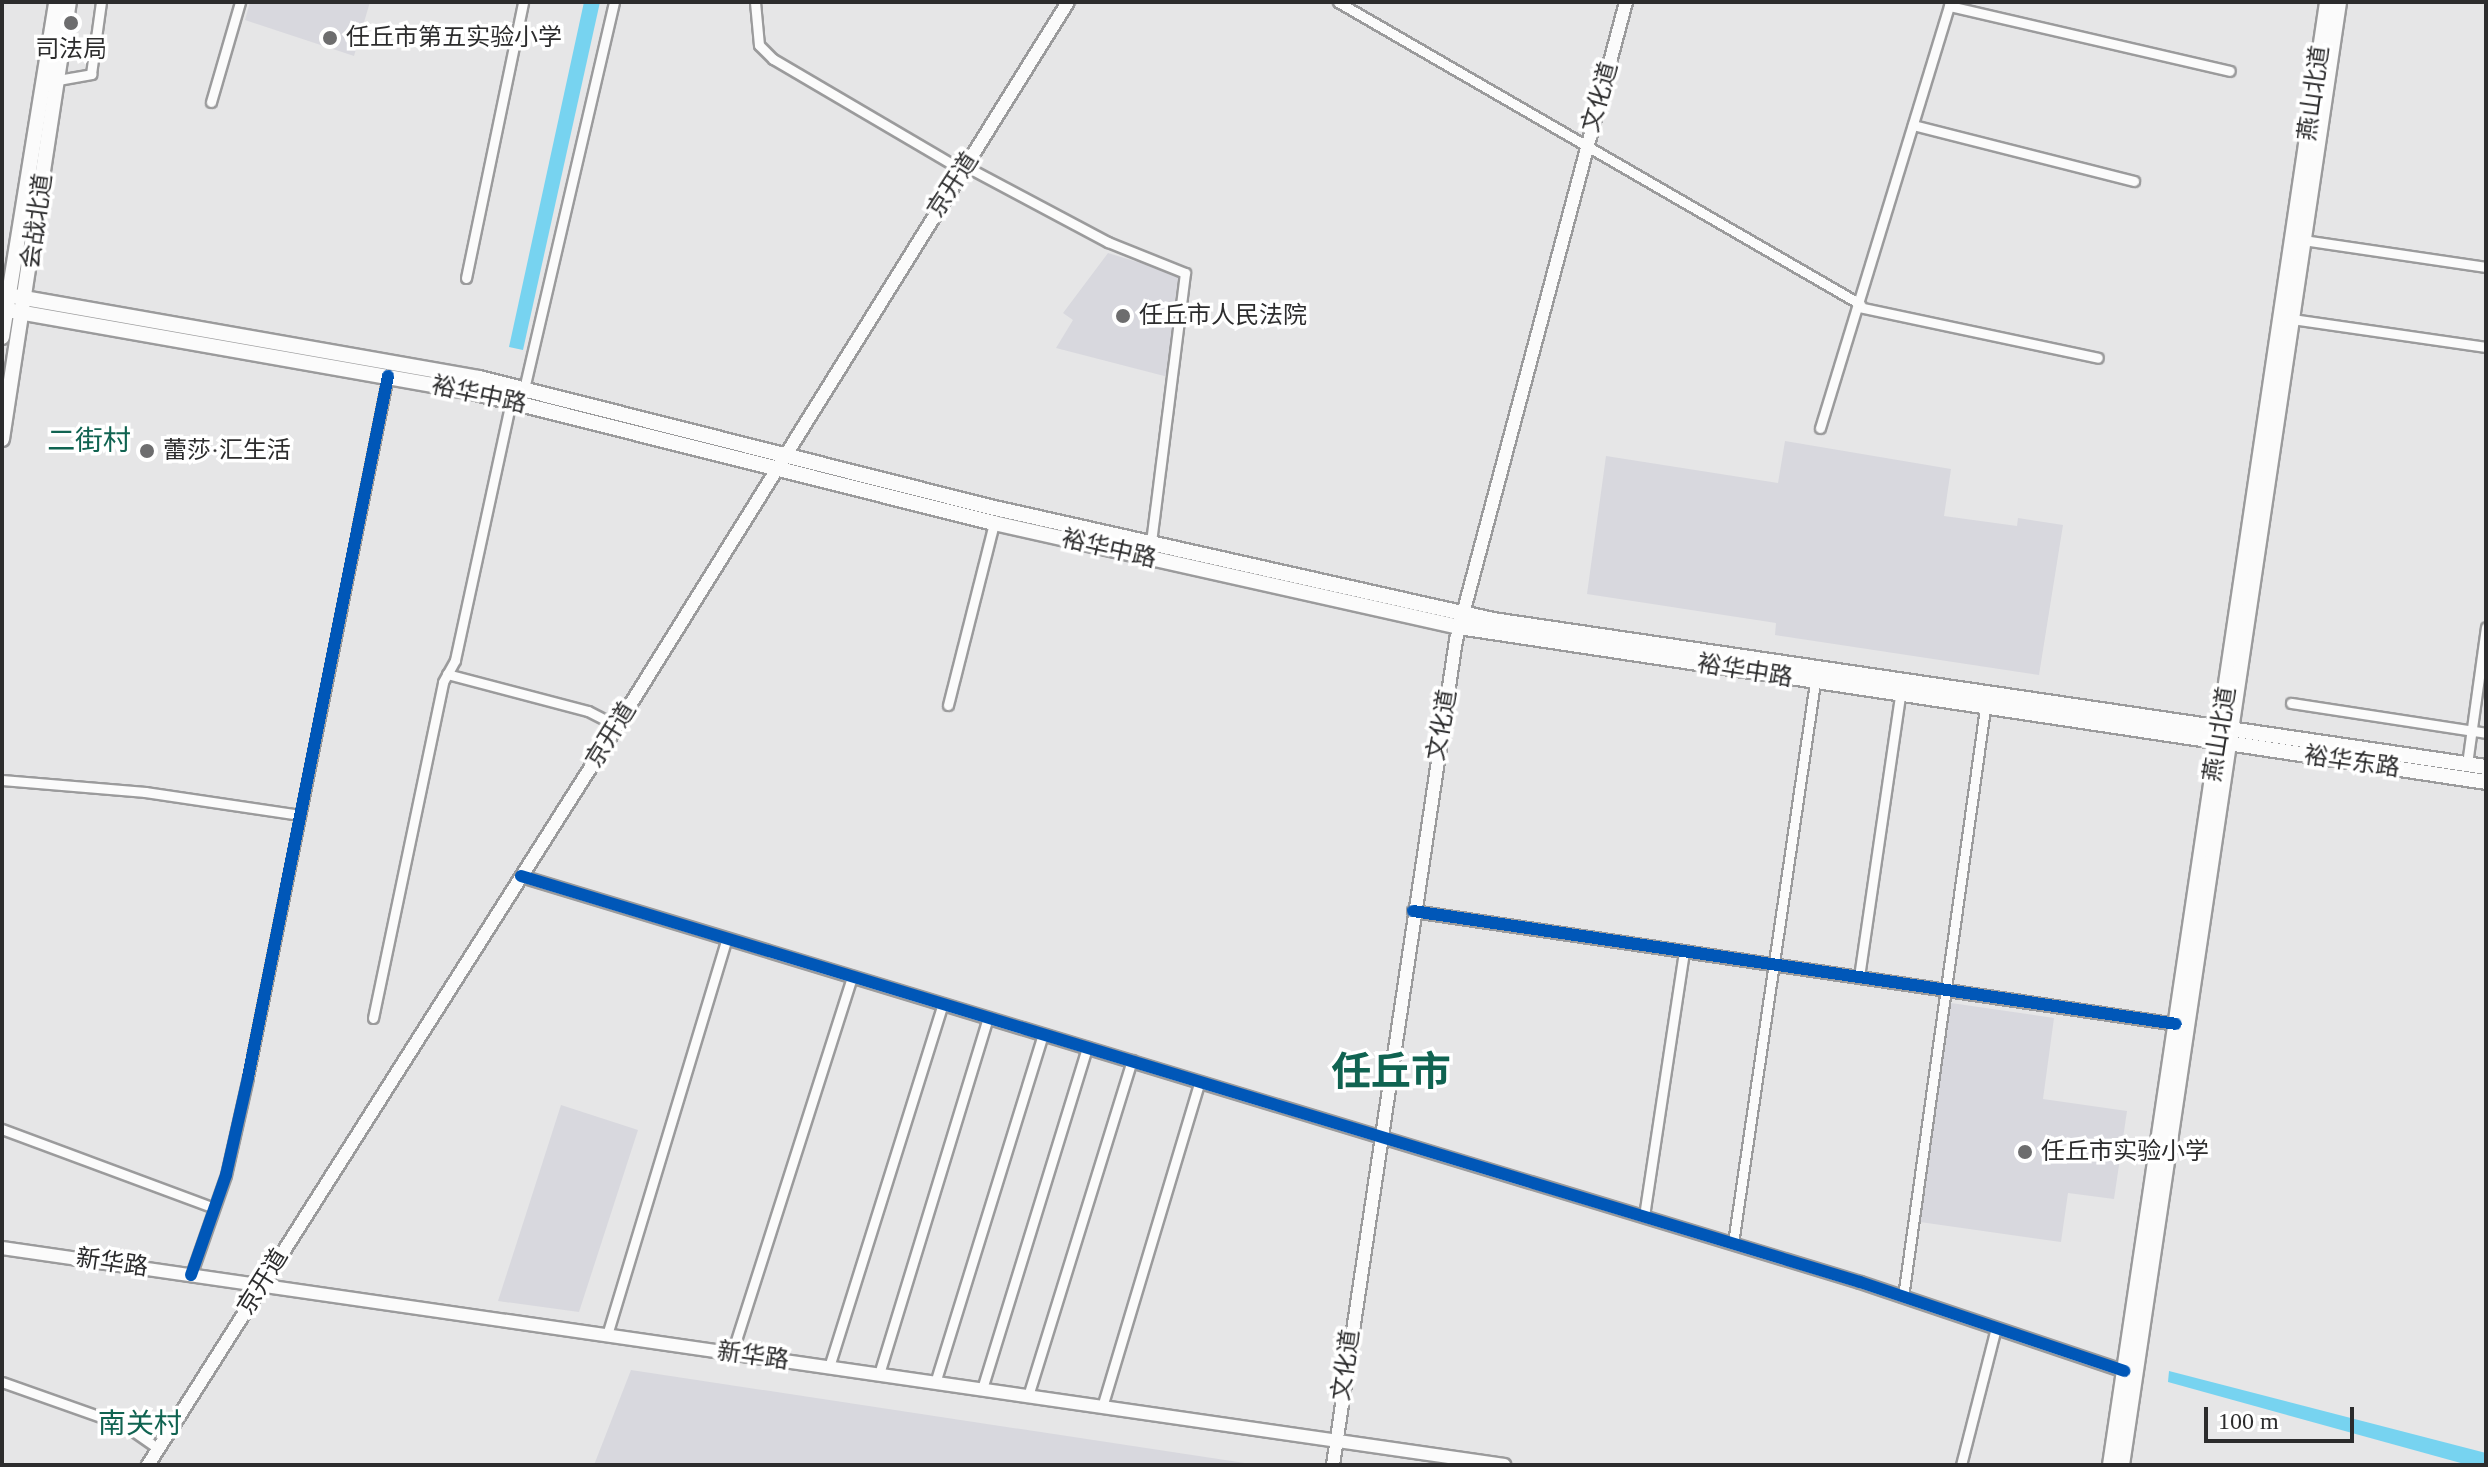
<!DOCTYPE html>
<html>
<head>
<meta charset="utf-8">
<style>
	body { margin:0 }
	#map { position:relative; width:2488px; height:1467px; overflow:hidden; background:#e6e6e7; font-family:"Times New Roman","Noto Sans SC",serif }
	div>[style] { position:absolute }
	.built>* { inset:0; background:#d8d8de }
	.water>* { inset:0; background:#77d3f0 }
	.roads { filter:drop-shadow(2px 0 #9b9b9c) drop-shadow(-2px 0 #9b9b9c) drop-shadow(0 2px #9b9b9c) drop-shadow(0 -2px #9b9b9c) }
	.minor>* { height:9px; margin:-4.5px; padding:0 4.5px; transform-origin:4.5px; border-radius:4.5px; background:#fbfbfb }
	.tertiary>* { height:11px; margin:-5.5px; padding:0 5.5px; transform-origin:5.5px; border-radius:5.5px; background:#fbfbfb }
	.secondary>* { height:12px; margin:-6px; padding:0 6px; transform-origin:6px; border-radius:6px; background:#fbfbfb }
	.primary>* { height:14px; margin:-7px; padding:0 7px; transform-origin:7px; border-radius:7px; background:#fbfbfb }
	.cycleway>* { height:12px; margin:-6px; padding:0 6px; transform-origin:6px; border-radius:6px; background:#0057b8 }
	.dots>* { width:22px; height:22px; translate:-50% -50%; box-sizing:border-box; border:4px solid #fff; border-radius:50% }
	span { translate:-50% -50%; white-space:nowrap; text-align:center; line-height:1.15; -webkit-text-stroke:7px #fff; paint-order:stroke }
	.poi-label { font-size:24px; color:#2c2c2d }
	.left { translate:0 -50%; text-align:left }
	.street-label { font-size:24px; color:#2c2c2d }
	.quarter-label { font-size:28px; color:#106351 }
	.town-label { font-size:40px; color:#106351; font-weight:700 }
	.frame { position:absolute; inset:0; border:4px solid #2c2c2d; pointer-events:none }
	.scale { position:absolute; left:2204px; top:1407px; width:150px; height:36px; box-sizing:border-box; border:4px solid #2c2c2d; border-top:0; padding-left:10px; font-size:24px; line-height:28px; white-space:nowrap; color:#2c2c2d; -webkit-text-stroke:6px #fff; paint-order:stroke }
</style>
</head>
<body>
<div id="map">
	<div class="built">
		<div style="clip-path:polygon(250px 2px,370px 2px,354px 56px,245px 20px)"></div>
		<div style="clip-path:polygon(1108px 253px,1183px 276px,1172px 378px,1056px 348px,1073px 320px,1063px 313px)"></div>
		<div style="clip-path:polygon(1785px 441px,1951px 469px,1944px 516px,2017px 526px,2018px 518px,2063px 525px,2039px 675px,1775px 635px,1776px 623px,1587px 594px,1606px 456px,1778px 483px)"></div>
		<div style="clip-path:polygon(1951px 1003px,2054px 1018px,2043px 1099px,2127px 1111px,2114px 1199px,2068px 1193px,2061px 1242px,1920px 1222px)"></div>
		<div style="clip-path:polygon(561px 1105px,638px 1130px,579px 1312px,498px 1301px)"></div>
		<div style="clip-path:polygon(631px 1370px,1258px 1465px,594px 1465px)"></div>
	</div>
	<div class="water">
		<div style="clip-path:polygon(584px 2px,600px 2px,523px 350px,509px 347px)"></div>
		<div style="clip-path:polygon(2169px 1371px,2486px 1453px,2486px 1465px,2468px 1465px,2168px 1382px)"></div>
	</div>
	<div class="roads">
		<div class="minor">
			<div style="left:755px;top:2px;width:43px;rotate:84.7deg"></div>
			<div style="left:759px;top:45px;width:20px;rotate:45deg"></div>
			<div style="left:773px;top:59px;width:219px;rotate:30.4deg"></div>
			<div style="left:1338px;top:2px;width:603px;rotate:30.05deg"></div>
			<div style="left:1949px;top:6px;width:288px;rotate:13deg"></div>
			<div style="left:58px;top:80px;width:34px;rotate:-10deg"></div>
			<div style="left:91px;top:74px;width:73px;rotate:-82.1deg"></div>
			<div style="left:211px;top:102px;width:104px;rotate:-73.8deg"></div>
			<div style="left:1913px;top:125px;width:228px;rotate:14.2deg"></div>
			<div style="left:965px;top:166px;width:162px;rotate:28deg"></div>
			<div style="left:1108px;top:242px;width:83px;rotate:21.9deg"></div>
			<div style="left:1185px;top:273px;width:273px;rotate:97.2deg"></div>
			<div style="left:2303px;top:240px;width:185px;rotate:8.4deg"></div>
			<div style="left:466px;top:278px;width:282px;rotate:-78.3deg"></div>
			<div style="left:1859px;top:307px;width:244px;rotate:12deg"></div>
			<div style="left:2292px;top:319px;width:196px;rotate:8.2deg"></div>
			<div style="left:524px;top:389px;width:397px;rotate:-76.9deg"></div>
			<div style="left:1820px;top:428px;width:445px;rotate:-73deg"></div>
			<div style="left:447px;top:674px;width:146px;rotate:14.7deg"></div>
			<div style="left:588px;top:711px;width:33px;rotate:27deg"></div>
			<div style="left:2291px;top:703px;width:197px;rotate:8.7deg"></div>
			<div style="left:948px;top:705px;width:188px;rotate:-75.8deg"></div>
			<div style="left:2467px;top:764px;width:138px;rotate:-82.1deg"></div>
			<div style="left:2px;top:780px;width:144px;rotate:4.8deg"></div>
			<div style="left:145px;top:792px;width:157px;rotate:8.4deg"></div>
			<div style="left:1859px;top:977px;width:285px;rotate:-81.7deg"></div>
			<div style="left:373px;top:1018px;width:343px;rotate:-78.2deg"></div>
			<div style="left:443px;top:682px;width:25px;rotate:-61deg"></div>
			<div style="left:455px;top:660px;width:265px;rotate:-77.8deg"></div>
			<div style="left:2px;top:1129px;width:226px;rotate:20.4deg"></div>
			<div style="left:1644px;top:1216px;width:267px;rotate:-81.4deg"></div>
			<div style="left:1733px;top:1243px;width:567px;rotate:-81.68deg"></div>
			<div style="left:191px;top:1275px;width:106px;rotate:-70.7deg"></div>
			<div style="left:226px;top:1175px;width:100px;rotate:-77.3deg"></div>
			<div style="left:248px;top:1077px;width:715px;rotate:-78.71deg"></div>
			<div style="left:1903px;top:1297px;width:595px;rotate:-82.07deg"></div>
			<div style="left:607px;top:1335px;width:415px;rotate:-73.2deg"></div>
			<div style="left:732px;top:1353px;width:396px;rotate:-72.3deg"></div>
			<div style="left:829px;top:1367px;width:381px;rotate:-72.6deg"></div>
			<div style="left:879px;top:1374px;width:373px;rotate:-73deg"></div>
			<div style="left:2px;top:1382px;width:132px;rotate:19.5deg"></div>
			<div style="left:126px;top:1426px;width:39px;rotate:35deg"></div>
			<div style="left:935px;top:1383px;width:365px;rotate:-72.8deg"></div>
			<div style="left:982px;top:1389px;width:358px;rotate:-72.9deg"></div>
			<div style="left:1028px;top:1396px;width:352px;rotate:-72.8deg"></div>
			<div style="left:1102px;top:1407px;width:340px;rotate:-73.3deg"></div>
			<div style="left:1961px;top:1465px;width:141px;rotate:-75.7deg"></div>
		</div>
		<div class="tertiary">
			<div style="left:521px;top:876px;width:1399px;rotate:16.87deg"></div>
			<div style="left:1860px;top:1282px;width:279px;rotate:18.6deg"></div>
			<div style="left:1413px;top:911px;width:771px;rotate:8.42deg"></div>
		</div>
		<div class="secondary">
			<div style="left:2px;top:1248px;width:1518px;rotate:8.22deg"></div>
			<div style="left:148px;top:1465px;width:875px;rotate:-57.6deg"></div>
			<div style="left:617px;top:726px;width:853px;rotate:-58.08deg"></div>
			<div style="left:1333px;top:1465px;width:834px;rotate:-81.52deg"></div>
			<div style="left:1456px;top:640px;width:660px;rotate:-75.08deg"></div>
		</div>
		<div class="primary">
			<div style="left:2px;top:294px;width:484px;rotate:10deg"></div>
			<div style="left:479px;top:378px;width:527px;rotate:14.17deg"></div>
			<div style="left:990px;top:507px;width:516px;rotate:12.66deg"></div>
			<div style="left:1493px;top:620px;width:1004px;rotate:8.42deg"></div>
			<div style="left:2px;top:309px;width:481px;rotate:10deg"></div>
			<div style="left:476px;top:393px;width:534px;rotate:14.09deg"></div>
			<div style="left:994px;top:523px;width:476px;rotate:12.6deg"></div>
			<div style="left:1459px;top:627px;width:1039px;rotate:8.58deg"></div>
			<div style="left:2px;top:337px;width:339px;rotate:-80.8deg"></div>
			<div style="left:2px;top:439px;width:442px;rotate:-81.3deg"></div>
			<div style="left:2110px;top:1465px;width:1479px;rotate:-81.56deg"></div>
			<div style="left:2122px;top:1465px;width:1479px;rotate:-81.56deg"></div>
		</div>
	</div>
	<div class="cycleway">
		<div style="left:521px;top:876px;width:1399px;rotate:16.87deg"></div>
		<div style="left:1860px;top:1282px;width:279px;rotate:18.6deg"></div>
		<div style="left:1413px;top:911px;width:771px;rotate:8.42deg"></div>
		<div style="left:191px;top:1275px;width:106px;rotate:-70.7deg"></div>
		<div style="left:226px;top:1175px;width:100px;rotate:-77.3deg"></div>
		<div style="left:248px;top:1077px;width:715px;rotate:-78.71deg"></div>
	</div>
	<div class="dots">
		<div style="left:71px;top:23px;background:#6d6d6e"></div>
		<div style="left:330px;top:38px;background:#6d6d6e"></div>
		<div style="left:1123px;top:316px;background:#6d6d6e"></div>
		<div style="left:147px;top:451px;background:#6d6d6e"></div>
		<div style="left:2025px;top:1152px;background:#6d6d6e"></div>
	</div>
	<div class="poi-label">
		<span class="left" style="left:346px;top:38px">任丘市第五实验小学</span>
		<span style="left:71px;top:50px">司法局</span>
		<span class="left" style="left:1139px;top:316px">任丘市人民法院</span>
		<span class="left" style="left:163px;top:451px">蕾莎·汇生活</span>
		<span class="left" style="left:2041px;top:1152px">任丘市实验小学</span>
	</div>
	<div class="street-label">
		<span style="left:2314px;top:93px;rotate:-82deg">燕山北道</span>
		<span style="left:1600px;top:97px;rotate:-74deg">文化道</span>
		<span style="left:953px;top:185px;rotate:-57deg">京开道</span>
		<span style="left:37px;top:221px;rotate:-82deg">会战北道</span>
		<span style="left:479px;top:395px;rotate:12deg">裕华中路</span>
		<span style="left:1109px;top:549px;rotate:13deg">裕华中路</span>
		<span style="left:1745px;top:671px;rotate:9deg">裕华中路</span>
		<span style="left:1442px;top:725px;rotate:-80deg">文化道</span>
		<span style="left:2220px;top:734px;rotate:-81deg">燕山北道</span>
		<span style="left:611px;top:735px;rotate:-58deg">京开道</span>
		<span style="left:2352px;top:762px;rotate:8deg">裕华东路</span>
		<span style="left:112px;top:1263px;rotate:8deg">新华路</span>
		<span style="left:263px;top:1282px;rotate:-58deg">京开道</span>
		<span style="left:753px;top:1356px;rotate:8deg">新华路</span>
		<span style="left:1346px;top:1365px;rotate:-82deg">文化道</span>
	</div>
	<div class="quarter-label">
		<span style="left:89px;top:441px">二街村</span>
		<span style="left:140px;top:1424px">南关村</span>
	</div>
	<div class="town-label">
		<span style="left:1391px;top:1072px">任丘市</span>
	</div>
	<div class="frame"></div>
	<div class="scale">100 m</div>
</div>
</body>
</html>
